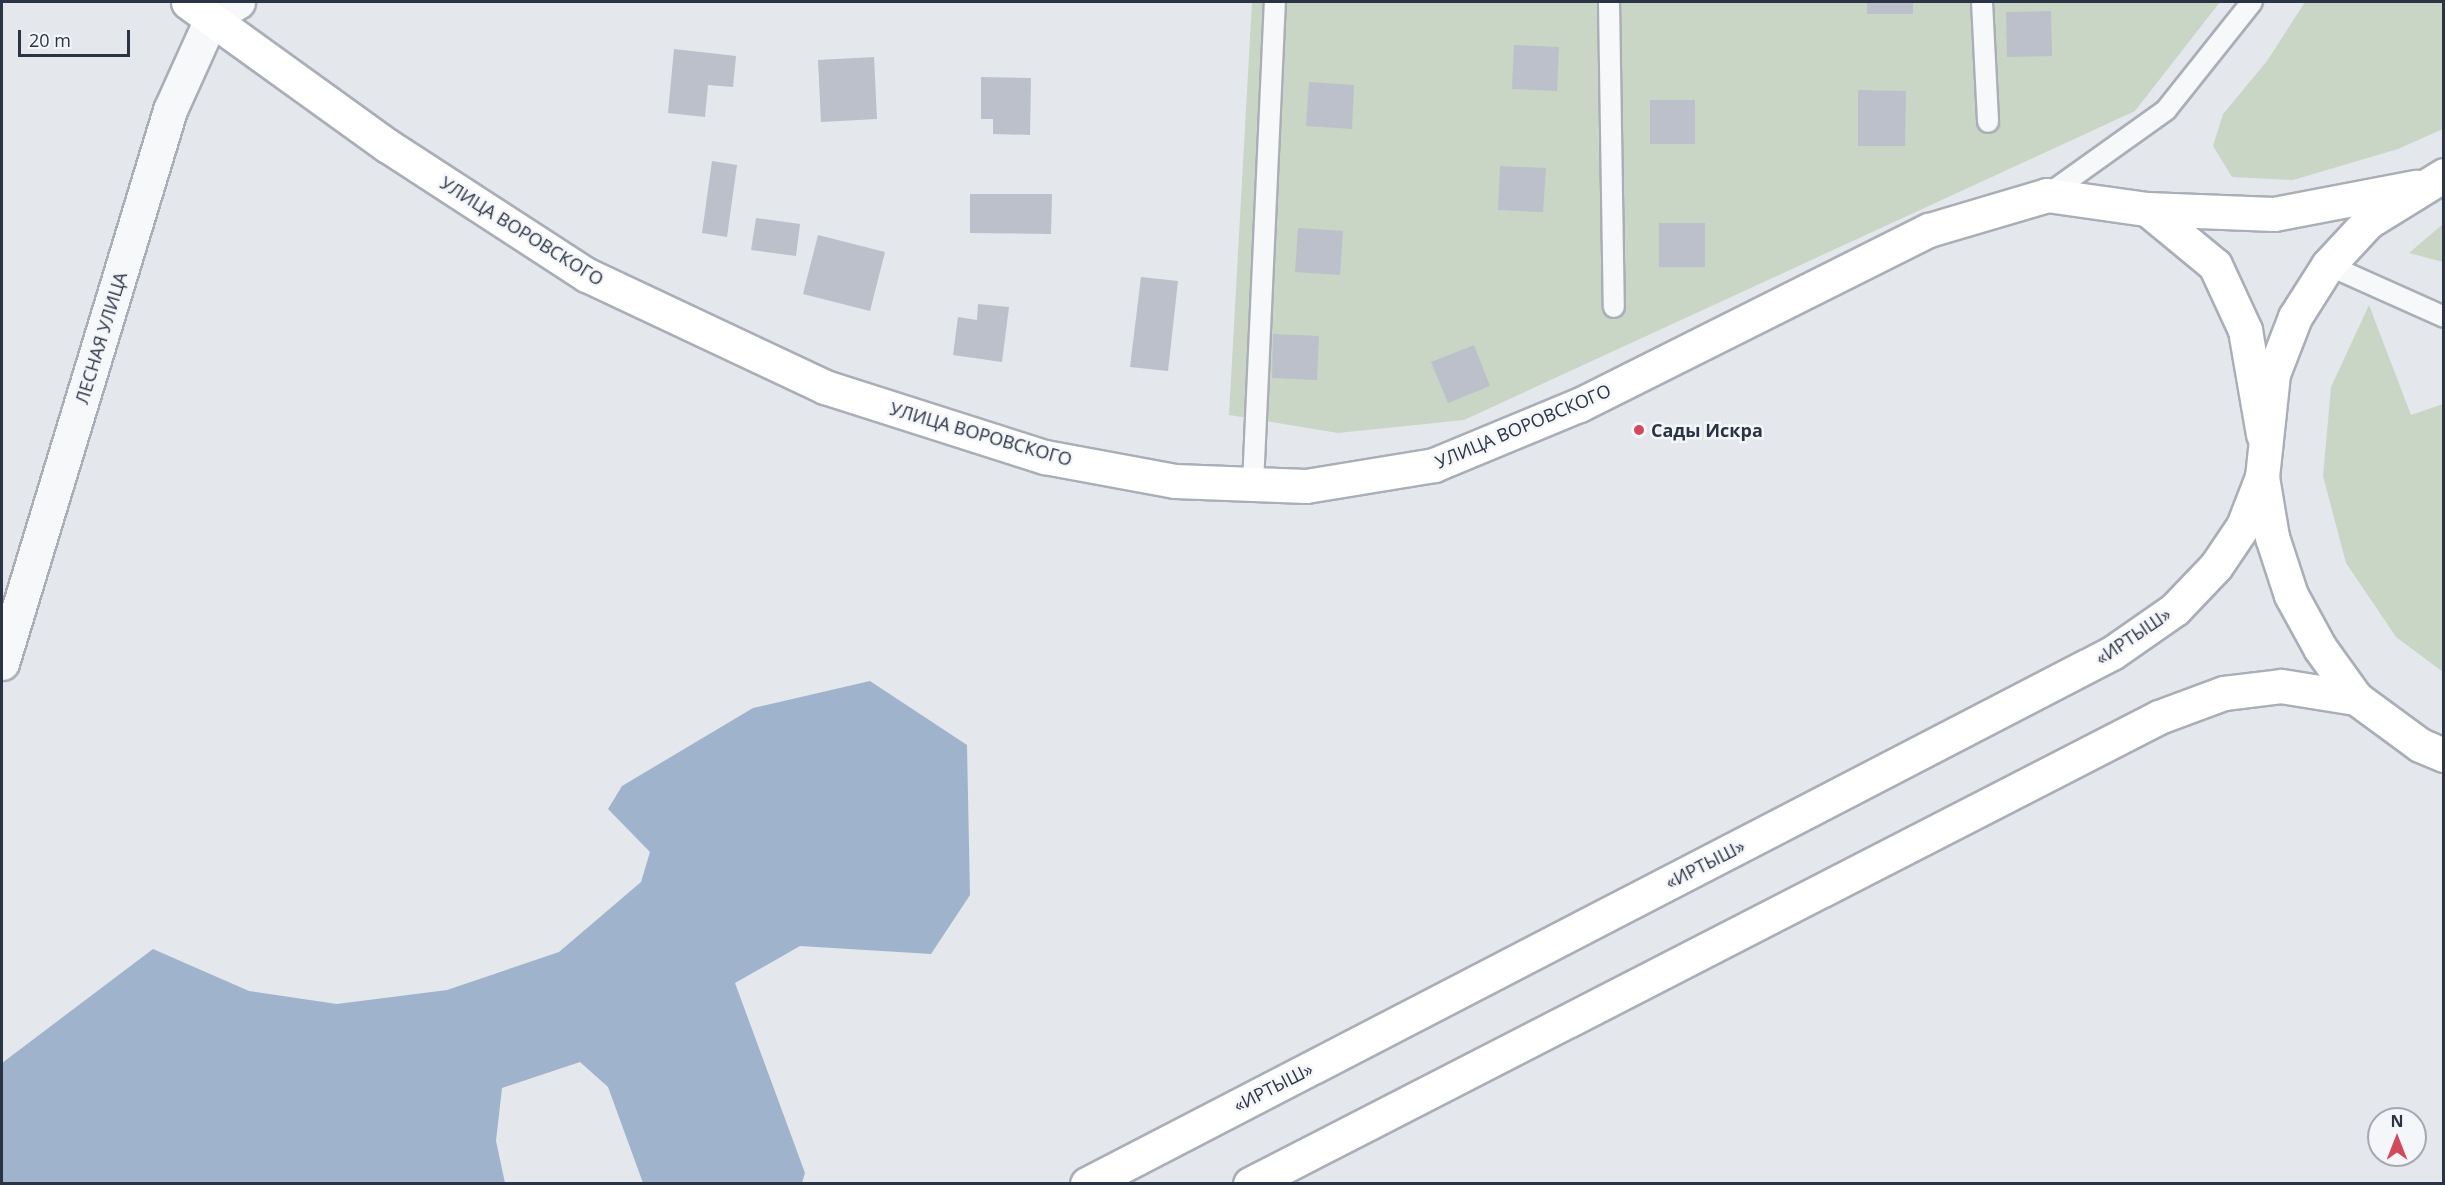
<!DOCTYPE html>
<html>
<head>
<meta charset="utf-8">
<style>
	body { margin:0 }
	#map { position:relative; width:2445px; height:1185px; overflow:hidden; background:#e4e7ec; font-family:"Open Sans",sans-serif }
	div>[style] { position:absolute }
	.green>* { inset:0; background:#c9d6c5 }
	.water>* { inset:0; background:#9fb4cc }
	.building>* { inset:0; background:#bbc0ca }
	.roads { filter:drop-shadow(2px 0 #a9aeb7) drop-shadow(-2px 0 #a9aeb7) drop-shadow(0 2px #a9aeb7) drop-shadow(0 -2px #a9aeb7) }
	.service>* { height:20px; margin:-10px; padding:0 10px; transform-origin:10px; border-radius:10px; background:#f7f8fa }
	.minor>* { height:33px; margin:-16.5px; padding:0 16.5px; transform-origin:16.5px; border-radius:16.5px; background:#f7f8fa }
	.tertiary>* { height:33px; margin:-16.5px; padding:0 16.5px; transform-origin:16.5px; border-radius:16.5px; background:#f7f8fa }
	.primary>* { height:33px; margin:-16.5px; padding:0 16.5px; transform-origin:16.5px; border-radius:16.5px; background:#fff }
	.trunk>* { height:33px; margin:-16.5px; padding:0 16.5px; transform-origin:16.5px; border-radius:16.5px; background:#fff }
	.dots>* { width:16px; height:16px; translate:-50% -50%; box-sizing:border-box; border:3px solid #f4f6f9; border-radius:50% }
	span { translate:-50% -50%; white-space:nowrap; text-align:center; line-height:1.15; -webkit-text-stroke:5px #f4f6f9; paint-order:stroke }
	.street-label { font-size:18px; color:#2b3445 }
	.poi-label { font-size:18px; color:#2b3445; font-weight:700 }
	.left { translate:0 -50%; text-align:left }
	.frame { position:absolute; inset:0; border:3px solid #2b3445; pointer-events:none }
	.north { position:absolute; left:2367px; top:1107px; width:60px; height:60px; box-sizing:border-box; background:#f4f6f9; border:2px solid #a4a8b1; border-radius:50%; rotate:0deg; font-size:16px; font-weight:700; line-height:24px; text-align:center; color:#2b3445 }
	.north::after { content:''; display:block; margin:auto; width:21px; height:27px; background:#d1495b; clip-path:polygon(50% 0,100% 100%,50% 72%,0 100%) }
	.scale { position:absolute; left:18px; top:30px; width:112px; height:27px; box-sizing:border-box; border:3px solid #2b3445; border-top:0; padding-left:8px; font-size:18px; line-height:21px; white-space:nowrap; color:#2b3445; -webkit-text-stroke:4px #f4f6f9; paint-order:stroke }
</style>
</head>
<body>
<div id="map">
	<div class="green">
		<div style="clip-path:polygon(1252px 2px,2220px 2px,2135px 111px,1464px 420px,1338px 433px,1229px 415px)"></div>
		<div style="clip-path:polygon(2305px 2px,2443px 2px,2443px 129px,2398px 149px,2293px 180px,2232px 177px,2213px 146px,2223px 114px,2267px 61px)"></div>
		<div style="clip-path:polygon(2443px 224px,2443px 262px,2409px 253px)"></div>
		<div style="clip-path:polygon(2369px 305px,2411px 415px,2443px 404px,2443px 672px,2396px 637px,2346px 563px,2323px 476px,2331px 387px)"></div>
	</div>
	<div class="water">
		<div style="clip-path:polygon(870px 681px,967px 745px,970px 895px,931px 954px,800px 946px,735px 983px,805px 1173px,802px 1183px,643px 1183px,608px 1087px,580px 1062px,502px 1088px,496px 1141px,505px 1183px,2px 1183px,2px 1063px,153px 949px,249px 991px,337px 1004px,447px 990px,559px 952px,641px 882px,650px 852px,608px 809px,622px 786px,753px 708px)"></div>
	</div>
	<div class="building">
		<div style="clip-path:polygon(1867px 2px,1913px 2px,1913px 14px,1867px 14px)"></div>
		<div style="clip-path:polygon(2051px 11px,2052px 56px,2007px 57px,2006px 12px)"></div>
		<div style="clip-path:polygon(1514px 45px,1559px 47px,1557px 91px,1512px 89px)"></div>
		<div style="clip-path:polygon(674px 49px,736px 56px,733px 87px,708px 85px,705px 117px,668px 113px)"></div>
		<div style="clip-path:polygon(874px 57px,877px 119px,821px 122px,818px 60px)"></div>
		<div style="clip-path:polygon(981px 77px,1031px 78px,1030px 135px,993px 134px,993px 119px,981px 119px)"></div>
		<div style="clip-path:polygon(1309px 82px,1354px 85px,1352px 129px,1306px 126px)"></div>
		<div style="clip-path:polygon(1858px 90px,1906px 91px,1905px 146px,1858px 146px)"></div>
		<div style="clip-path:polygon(1650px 100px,1695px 100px,1695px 144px,1650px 144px)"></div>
		<div style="clip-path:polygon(712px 161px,737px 165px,727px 237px,702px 233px)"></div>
		<div style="clip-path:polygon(1500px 166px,1546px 168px,1543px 212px,1498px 210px)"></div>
		<div style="clip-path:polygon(970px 194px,1052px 194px,1051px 234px,970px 233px)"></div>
		<div style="clip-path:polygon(756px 218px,800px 224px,796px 256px,751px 250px)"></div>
		<div style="clip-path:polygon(1659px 223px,1705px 223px,1705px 267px,1659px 267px)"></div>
		<div style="clip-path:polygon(1298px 228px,1343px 231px,1340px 275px,1295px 272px)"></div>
		<div style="clip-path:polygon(818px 235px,885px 252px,870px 311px,803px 294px)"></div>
		<div style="clip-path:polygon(1141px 277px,1178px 281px,1168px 371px,1130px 367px)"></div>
		<div style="clip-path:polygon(978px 304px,1009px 307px,1002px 362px,953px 355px,958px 317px,977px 320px)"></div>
		<div style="clip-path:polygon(1273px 334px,1319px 336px,1317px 380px,1272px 378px)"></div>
		<div style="clip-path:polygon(1474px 345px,1490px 386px,1448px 403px,1431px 362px)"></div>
	</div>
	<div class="roads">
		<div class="service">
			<div style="left:1609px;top:2px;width:305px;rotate:89.1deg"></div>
			<div style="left:1982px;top:2px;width:120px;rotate:87.1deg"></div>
			<div style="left:2047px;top:195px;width:146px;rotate:-35.5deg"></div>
			<div style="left:2166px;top:110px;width:138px;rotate:-51.5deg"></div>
			<div style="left:2328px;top:265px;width:127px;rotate:24.1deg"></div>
			<div style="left:1253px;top:484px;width:483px;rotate:-87.4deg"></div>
		</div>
		<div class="minor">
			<div style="left:212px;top:17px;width:30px;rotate:-30deg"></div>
		</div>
		<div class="tertiary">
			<div style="left:2px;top:663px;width:578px;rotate:-73.1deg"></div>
			<div style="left:170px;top:110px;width:102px;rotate:-65.7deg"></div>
		</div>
		<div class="primary">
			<div style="left:188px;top:2px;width:246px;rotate:35.8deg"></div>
			<div style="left:388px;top:146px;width:237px;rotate:33deg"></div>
			<div style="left:587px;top:275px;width:263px;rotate:25.2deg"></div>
			<div style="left:825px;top:387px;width:231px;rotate:17.7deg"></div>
			<div style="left:1045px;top:457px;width:132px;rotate:10.5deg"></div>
			<div style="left:1175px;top:481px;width:131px;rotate:2.2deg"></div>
			<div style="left:1306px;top:486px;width:130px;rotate:-9.3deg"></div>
			<div style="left:1434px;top:465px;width:157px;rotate:-22.5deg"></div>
			<div style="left:1579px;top:405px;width:391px;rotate:-26.6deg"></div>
			<div style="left:1929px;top:230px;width:123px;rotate:-16.5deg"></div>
			<div style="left:2047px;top:195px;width:101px;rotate:8deg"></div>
			<div style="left:2147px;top:209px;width:127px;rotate:2.3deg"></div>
			<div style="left:2274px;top:214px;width:145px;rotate:-10.8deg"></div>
			<div style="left:2147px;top:209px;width:88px;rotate:39.5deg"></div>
			<div style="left:2215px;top:265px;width:72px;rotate:65.2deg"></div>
			<div style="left:2245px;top:330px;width:106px;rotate:80.2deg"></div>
		</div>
		<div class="trunk">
			<div style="left:2444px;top:175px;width:89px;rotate:148.3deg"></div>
			<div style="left:2368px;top:222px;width:59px;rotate:132.9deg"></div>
			<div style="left:2328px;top:265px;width:62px;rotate:122.4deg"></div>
			<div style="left:2295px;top:317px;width:61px;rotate:111.1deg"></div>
			<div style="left:2273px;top:374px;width:104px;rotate:96.1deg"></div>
			<div style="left:2262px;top:477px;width:61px;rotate:80.5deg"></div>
			<div style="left:2272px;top:537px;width:61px;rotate:71.9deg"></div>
			<div style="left:2291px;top:595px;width:60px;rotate:61.3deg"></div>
			<div style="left:2320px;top:648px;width:62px;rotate:54.2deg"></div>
			<div style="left:2356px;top:698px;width:79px;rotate:36.3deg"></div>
			<div style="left:2420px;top:745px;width:26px;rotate:23deg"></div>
			<div style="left:1087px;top:1184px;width:1154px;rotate:-27.39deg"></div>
			<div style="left:2112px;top:653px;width:77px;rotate:-34.9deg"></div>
			<div style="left:2175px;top:609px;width:59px;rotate:-46.4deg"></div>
			<div style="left:2216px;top:566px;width:48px;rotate:-56deg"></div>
			<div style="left:2243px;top:526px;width:53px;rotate:-68.8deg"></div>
			<div style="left:1250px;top:1184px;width:1022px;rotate:-27.19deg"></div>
			<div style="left:2159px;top:717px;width:69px;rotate:-20.3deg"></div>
			<div style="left:2224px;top:693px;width:57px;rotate:-7deg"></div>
			<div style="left:2281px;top:686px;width:76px;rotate:9.1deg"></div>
		</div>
	</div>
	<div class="dots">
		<div style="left:1639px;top:430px;background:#d1495b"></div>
	</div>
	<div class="street-label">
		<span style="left:522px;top:231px;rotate:32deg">УЛИЦА ВОРОВСКОГО</span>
		<span style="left:101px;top:338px;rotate:-73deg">ЛЕСНАЯ УЛИЦА</span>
		<span style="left:1523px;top:426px;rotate:-23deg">УЛИЦА ВОРОВСКОГО</span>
		<span style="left:981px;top:434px;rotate:16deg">УЛИЦА ВОРОВСКОГО</span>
		<span style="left:2133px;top:636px;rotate:-34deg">«ИРТЫШ»</span>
		<span style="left:1705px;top:864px;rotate:-27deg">«ИРТЫШ»</span>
		<span style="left:1273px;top:1087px;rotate:-27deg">«ИРТЫШ»</span>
	</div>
	<div class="poi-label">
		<span class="left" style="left:1651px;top:430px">Сады Искра</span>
	</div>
	<div class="frame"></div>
	<div class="north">N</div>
	<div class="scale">20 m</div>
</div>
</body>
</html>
